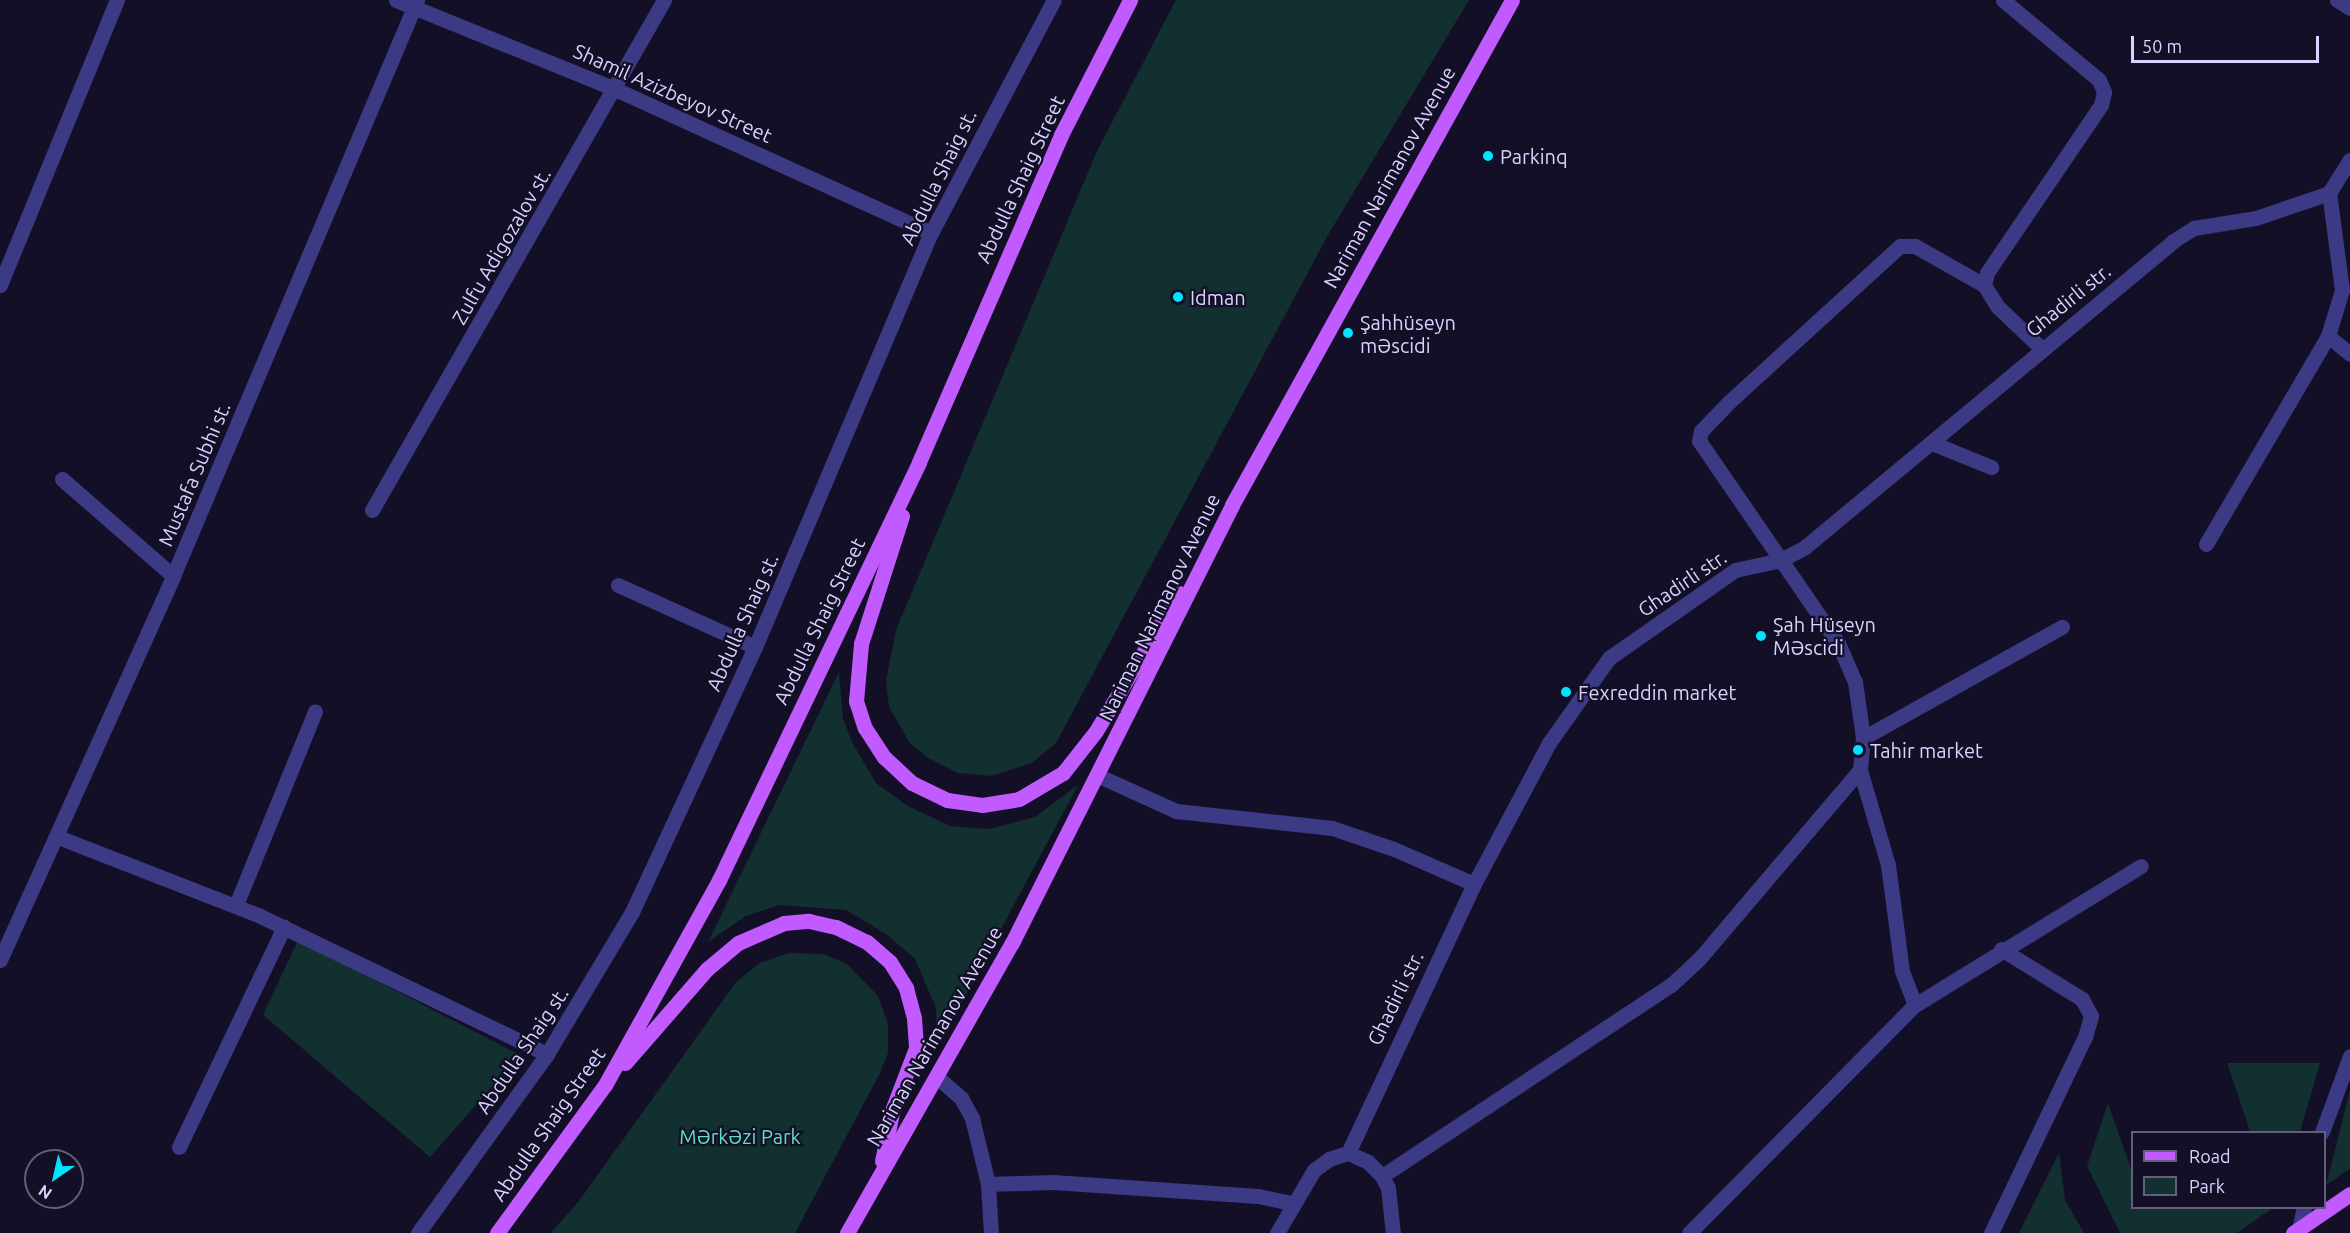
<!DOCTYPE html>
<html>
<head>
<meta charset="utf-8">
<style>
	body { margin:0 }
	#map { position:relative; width:2350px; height:1233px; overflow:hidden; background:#130f26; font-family:Ubuntu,sans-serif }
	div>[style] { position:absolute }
	.green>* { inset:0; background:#12302f }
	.minor>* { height:15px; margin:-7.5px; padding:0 7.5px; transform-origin:7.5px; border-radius:7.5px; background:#3d3a85 }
	.primary>* { height:15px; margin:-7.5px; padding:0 7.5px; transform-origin:7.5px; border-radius:7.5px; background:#c25bff }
	.dots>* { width:16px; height:16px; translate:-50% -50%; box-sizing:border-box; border:3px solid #130f26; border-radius:50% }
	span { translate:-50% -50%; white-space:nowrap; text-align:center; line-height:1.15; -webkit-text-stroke:4.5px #130f26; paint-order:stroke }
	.street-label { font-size:20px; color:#d9d4ff }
	.poi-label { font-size:20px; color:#d9d4ff }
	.left { translate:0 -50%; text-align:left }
	.park-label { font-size:20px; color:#5fe0c0 }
	.legend { position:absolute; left:2131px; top:1131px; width:195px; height:78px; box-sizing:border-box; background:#130f26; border:2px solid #625e7d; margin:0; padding:8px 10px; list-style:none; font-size:18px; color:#d9d4ff }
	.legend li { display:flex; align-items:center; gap:12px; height:30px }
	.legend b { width:30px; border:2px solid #625e7d }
	.north { position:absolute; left:24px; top:1149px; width:60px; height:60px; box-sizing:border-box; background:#130f26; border:2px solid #625e7d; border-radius:50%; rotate:214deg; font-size:16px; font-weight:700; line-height:24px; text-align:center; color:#d9d4ff }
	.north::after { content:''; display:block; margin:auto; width:21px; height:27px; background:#00e5ff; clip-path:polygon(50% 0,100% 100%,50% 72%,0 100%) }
	.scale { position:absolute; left:2131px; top:36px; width:188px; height:27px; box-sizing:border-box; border:3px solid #d9d4ff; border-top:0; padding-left:8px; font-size:18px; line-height:21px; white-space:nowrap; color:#d9d4ff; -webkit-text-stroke:4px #130f26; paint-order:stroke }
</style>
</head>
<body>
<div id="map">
	<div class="green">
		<div style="clip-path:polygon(1176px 0,1469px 0,1328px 235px,1056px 743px,1032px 763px,991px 776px,958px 773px,928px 758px,910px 743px,889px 707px,886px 681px,896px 630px,1097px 151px)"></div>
		<div style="clip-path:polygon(839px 672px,843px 719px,853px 744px,876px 783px,908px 806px,950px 826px,989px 829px,1035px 817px,1078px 785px,937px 1049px,936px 1008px,915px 959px,886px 934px,846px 910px,779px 905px,746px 916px,708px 942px)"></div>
		<div style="clip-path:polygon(298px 940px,520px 1055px,430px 1157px,263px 1015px)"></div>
		<div style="clip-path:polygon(789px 953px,824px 954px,847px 964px,878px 996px,888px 1024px,888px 1053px,879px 1075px,795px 1233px,551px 1233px,579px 1201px,736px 982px,760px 963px)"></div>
		<div style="clip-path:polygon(2227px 1063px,2320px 1063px,2300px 1132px,2248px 1132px,2250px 1131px)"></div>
		<div style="clip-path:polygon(2350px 1090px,2350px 1169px,2326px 1185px)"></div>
		<div style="clip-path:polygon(2108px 1103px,2132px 1172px,2132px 1208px,2273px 1208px,2237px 1233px,2120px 1233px,2087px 1166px)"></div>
		<div style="clip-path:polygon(2059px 1153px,2065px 1200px,2084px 1233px,2019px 1233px)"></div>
	</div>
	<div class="minor">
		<div style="left:396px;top:0;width:236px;rotate:22.1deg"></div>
		<div style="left:615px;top:89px;width:347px;rotate:24.5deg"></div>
		<div style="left:2003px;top:0;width:125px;rotate:39.8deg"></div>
		<div style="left:2099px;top:80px;width:13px;rotate:67deg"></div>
		<div style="left:2104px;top:92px;width:13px;rotate:103deg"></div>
		<div style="left:2101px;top:105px;width:203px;rotate:124.2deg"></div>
		<div style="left:1987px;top:273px;width:12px;rotate:104deg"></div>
		<div style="left:1984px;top:285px;width:26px;rotate:58deg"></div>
		<div style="left:1998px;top:307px;width:61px;rotate:43.7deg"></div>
		<div style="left:2337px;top:0;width:15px;rotate:32deg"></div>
		<div style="left:0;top:285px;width:308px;rotate:-67.7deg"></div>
		<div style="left:2328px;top:336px;width:28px;rotate:39deg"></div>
		<div style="left:1932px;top:443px;width:64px;rotate:22.1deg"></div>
		<div style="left:62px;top:479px;width:147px;rotate:41.1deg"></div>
		<div style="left:372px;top:510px;width:588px;rotate:-60.21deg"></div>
		<div style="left:2206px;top:544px;width:241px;rotate:-59.6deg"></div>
		<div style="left:2328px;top:336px;width:48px;rotate:-73.1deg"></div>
		<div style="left:2342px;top:290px;width:98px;rotate:-97.6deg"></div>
		<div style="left:618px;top:585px;width:150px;rotate:24.3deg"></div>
		<div style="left:1863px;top:738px;width:228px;rotate:-29.2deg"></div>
		<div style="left:1099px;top:776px;width:85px;rotate:24.4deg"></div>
		<div style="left:1176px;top:811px;width:157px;rotate:6.2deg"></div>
		<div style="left:1332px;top:828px;width:65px;rotate:18.7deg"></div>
		<div style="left:1394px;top:849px;width:87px;rotate:23.6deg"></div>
		<div style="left:58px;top:837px;width:215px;rotate:21.3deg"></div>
		<div style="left:258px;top:915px;width:321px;rotate:25.7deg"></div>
		<div style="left:236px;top:905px;width:209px;rotate:-67.8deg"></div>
		<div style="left:0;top:960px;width:421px;rotate:-65.7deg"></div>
		<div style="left:173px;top:576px;width:626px;rotate:-67.04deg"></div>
		<div style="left:1915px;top:1005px;width:36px;rotate:-111deg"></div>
		<div style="left:1902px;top:971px;width:107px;rotate:-97.5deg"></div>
		<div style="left:1888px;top:865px;width:99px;rotate:-106.4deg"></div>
		<div style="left:1860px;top:770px;width:32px;rotate:-85deg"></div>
		<div style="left:1863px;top:738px;width:57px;rotate:-98.1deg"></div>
		<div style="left:1855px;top:682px;width:43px;rotate:-113.6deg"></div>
		<div style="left:1838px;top:643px;width:245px;rotate:-124.5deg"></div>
		<div style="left:1699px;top:441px;width:10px;rotate:-79deg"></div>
		<div style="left:1701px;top:431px;width:40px;rotate:-46deg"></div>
		<div style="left:1729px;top:402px;width:231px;rotate:-42.4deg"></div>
		<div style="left:1900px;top:246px;width:15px"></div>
		<div style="left:1915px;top:246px;width:79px;rotate:29.5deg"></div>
		<div style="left:937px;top:1077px;width:32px;rotate:41deg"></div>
		<div style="left:961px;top:1098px;width:23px;rotate:61deg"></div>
		<div style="left:972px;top:1118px;width:68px;rotate:76.4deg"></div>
		<div style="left:988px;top:1184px;width:49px;rotate:86.5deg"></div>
		<div style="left:2322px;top:1132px;width:81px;rotate:-69.8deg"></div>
		<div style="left:179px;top:1147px;width:244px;rotate:-64.5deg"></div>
		<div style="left:1348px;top:1153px;width:297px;rotate:-64.9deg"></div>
		<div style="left:1474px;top:884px;width:160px;rotate:-62deg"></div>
		<div style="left:1549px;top:743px;width:104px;rotate:-54.8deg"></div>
		<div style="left:1609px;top:658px;width:154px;rotate:-34.9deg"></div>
		<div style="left:1735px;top:570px;width:47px;rotate:-12.3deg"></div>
		<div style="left:1781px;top:560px;width:27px;rotate:-28deg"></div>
		<div style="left:1805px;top:547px;width:479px;rotate:-39.7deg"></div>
		<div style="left:2173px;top:241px;width:25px;rotate:-32deg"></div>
		<div style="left:2194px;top:228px;width:63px;rotate:-9.2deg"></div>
		<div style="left:2256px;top:218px;width:77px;rotate:-18.9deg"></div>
		<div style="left:2329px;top:193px;width:39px;rotate:-58deg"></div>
		<div style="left:1382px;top:1176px;width:346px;rotate:-33.5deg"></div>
		<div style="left:1671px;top:985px;width:38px;rotate:-43deg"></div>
		<div style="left:1699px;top:959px;width:248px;rotate:-49.6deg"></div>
		<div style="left:988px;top:1184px;width:65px;rotate:-1.8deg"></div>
		<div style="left:1053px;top:1182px;width:205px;rotate:3.9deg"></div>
		<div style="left:1258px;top:1196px;width:34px;rotate:12deg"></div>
		<div style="left:2299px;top:1229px;width:22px;rotate:-77deg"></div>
		<div style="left:418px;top:1233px;width:221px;rotate:-54.2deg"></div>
		<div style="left:547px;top:1054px;width:165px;rotate:-59.1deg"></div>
		<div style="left:632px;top:912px;width:292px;rotate:-65.1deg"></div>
		<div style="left:755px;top:647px;width:450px;rotate:-67deg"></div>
		<div style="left:931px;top:233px;width:263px;rotate:-62.2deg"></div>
		<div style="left:1277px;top:1233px;width:73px;rotate:-59.6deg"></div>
		<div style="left:1314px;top:1170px;width:19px;rotate:-36deg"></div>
		<div style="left:1329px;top:1159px;width:20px;rotate:-18deg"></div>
		<div style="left:1348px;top:1153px;width:22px;rotate:24deg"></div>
		<div style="left:1368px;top:1162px;width:20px;rotate:45deg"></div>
		<div style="left:1382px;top:1176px;width:13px;rotate:63deg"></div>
		<div style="left:1388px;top:1188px;width:45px;rotate:83.7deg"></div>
		<div style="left:1689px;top:1233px;width:321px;rotate:-45.3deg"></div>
		<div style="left:1915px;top:1005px;width:265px;rotate:-31.6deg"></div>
		<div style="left:1991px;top:1233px;width:217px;rotate:-64.4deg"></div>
		<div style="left:2085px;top:1037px;width:22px;rotate:-74deg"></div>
		<div style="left:2091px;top:1016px;width:19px;rotate:-118deg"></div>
		<div style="left:2082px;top:999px;width:95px;rotate:-148.3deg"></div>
	</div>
	<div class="primary">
		<div style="left:902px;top:516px;width:134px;rotate:107.8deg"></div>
		<div style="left:861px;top:644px;width:57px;rotate:95deg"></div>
		<div style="left:856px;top:701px;width:28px;rotate:72deg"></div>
		<div style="left:865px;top:728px;width:35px;rotate:57deg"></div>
		<div style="left:884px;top:757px;width:38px;rotate:43deg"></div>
		<div style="left:912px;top:783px;width:39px;rotate:26deg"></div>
		<div style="left:947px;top:800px;width:35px;rotate:8deg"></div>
		<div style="left:982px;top:805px;width:37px;rotate:-9deg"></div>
		<div style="left:1019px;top:799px;width:51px;rotate:-30.6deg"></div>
		<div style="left:1063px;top:773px;width:53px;rotate:-51.8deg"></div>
		<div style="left:1096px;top:731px;width:161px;rotate:-59deg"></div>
		<div style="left:625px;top:1063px;width:125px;rotate:-48.9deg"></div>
		<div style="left:707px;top:969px;width:40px;rotate:-40deg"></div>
		<div style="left:738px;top:943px;width:50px;rotate:-23.5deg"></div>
		<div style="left:784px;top:923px;width:25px;rotate:-5deg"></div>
		<div style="left:809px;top:921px;width:28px;rotate:13deg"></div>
		<div style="left:836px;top:927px;width:34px;rotate:26deg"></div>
		<div style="left:867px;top:942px;width:30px;rotate:41deg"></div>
		<div style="left:890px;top:962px;width:31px;rotate:58deg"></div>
		<div style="left:906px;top:988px;width:31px;rotate:75deg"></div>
		<div style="left:914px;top:1018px;width:30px;rotate:86deg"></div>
		<div style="left:916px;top:1048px;width:64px;rotate:111deg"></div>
		<div style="left:893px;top:1108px;width:54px;rotate:101.7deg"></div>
		<div style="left:497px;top:1233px;width:183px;rotate:-53.9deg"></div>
		<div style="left:605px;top:1085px;width:235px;rotate:-60.9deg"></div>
		<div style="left:719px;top:880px;width:463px;rotate:-64.4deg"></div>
		<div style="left:919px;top:462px;width:357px;rotate:-66.5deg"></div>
		<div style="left:1061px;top:135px;width:152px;rotate:-62.9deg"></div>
		<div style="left:847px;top:1233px;width:334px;rotate:-60.4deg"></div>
		<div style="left:1012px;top:943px;width:490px;rotate:-63.3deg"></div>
		<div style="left:1232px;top:505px;width:577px;rotate:-60.99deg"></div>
		<div style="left:2293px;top:1233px;width:69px;rotate:-34.4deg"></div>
	</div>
	<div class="dots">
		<div style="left:1488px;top:156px;background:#00e5ff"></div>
		<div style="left:1178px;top:297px;background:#00e5ff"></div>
		<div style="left:1348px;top:333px;background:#00e5ff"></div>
		<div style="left:1761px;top:636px;background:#00e5ff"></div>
		<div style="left:1566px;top:692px;background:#00e5ff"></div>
		<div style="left:1858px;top:750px;background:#00e5ff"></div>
	</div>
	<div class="street-label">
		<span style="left:673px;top:93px;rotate:24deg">Shamil Azizbeyov Street</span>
		<span style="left:938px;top:177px;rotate:-64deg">Abdulla Shaig st.</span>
		<span style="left:1389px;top:177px;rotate:-61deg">Nariman Narimanov Avenue</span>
		<span style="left:1020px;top:179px;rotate:-65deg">Abdulla Shaig Street</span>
		<span style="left:501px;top:246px;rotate:-60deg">Zulfu Adigozalov st.</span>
		<span style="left:2068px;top:300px;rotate:-39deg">Ghadirli str.</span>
		<span style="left:194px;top:474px;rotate:-67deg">Mustafa Subhi st.</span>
		<span style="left:1682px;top:583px;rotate:-34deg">Ghadirli str.</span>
		<span style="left:1159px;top:607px;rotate:-64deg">Nariman Narimanov Avenue</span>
		<span style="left:819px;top:621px;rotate:-64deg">Abdulla Shaig Street</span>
		<span style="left:742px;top:622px;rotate:-66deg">Abdulla Shaig st.</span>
		<span style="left:1395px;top:998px;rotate:-64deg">Ghadirli str.</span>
		<span style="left:934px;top:1036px;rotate:-60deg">Nariman Narimanov Avenue</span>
		<span style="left:522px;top:1050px;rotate:-56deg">Abdulla Shaig st.</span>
		<span style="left:548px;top:1124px;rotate:-55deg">Abdulla Shaig Street</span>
	</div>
	<div class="poi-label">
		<span class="left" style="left:1500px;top:156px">Parkinq</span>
		<span class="left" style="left:1190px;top:297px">Idman</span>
		<span class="left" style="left:1360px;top:334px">Şahhüseyn<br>məscidi</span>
		<span class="left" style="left:1773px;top:636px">Şah Hüseyn<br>Məscidi</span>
		<span class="left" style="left:1578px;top:692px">Fexreddin market</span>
		<span class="left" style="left:1870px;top:750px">Tahir market</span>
	</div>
	<div class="park-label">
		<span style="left:740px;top:1136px">Mərkəzi Park</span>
	</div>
	<ul class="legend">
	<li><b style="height:8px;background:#c25bff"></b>Road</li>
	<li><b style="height:16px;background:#12302f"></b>Park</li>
	</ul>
	<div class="north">N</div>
	<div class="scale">50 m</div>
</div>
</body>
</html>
